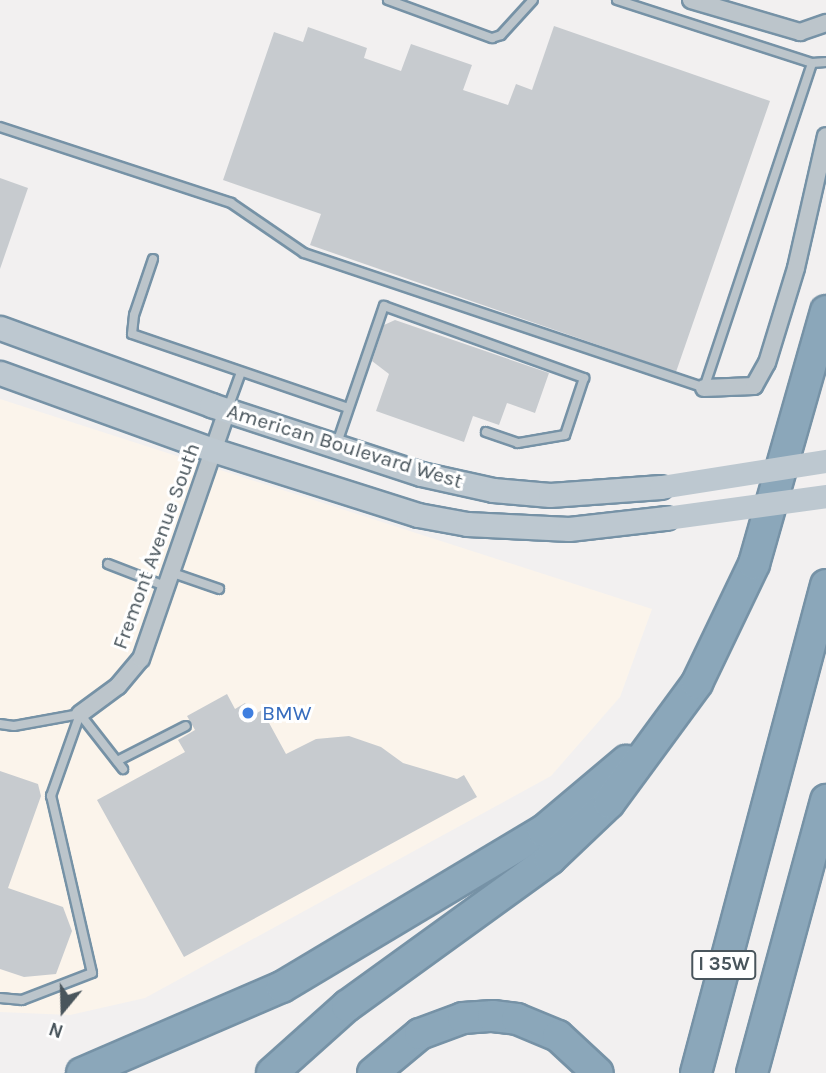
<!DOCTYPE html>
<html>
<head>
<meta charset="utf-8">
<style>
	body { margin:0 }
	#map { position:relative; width:826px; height:1073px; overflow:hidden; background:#f2f0f0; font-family:Karla,sans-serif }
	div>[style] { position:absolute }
	.commercial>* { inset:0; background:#fbf4eb }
	.building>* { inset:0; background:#c7cbcf }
	.roads { filter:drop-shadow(2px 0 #7692a6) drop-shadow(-2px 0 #7692a6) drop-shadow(0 2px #7692a6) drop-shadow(0 -2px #7692a6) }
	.lane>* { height:8px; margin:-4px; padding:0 4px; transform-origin:4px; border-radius:4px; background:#bcc5cb }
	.street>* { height:16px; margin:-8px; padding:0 8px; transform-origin:8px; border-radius:8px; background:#bcc5cb }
	.secondary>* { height:23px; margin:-11.5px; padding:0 11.5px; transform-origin:11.5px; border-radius:11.5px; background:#bdc8d0 }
	.highway>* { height:30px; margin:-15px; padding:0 15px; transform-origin:15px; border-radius:15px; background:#8ba7ba }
	.secondary-bridge>* { height:23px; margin:-11.5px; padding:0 11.5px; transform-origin:11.5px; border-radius:11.5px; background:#bdc8d0 }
	.dots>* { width:19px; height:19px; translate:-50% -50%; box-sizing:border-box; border:4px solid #fff; border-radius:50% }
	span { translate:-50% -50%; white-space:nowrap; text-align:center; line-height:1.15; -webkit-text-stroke:6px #fff; paint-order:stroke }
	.shield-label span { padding:2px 5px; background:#fff; border:2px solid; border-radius:5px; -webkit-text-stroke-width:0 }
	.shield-label { font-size:19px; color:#49555c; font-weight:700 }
	.street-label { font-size:21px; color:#49555c }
	.shop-label { font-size:21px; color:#366cbe }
	.left { translate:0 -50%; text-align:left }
	.north { position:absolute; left:28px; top:975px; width:70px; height:70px; -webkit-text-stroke:5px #fff; paint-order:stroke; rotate:199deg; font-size:19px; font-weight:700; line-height:28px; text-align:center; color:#49555c }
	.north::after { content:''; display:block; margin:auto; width:24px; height:32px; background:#49555c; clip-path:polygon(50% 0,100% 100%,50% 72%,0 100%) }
</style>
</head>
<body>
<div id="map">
	<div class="commercial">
		<div style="clip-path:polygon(0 399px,652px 609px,620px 697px,551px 776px,145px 998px,70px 1015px,0 1012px)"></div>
	</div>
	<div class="building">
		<div style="clip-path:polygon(554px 26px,770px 101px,676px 372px,310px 245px,321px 214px,223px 180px,274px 32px,303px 42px,308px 27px,367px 48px,364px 58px,401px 71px,411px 44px,472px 65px,463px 90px,508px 105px,516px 84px,532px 90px)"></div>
		<div style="clip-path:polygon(0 178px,28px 188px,0 269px)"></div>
		<div style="clip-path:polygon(395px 320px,549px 373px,535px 413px,507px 403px,499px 425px,473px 416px,464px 442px,376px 411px,389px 374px,372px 361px,384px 325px)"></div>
		<div style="clip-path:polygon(227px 694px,235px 709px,245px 703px,252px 716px,262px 710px,286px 754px,316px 739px,349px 736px,381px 747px,403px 763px,457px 779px,464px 775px,477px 797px,184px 957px,97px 800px,185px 752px,178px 740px,195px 730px,187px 716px)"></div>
		<div style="clip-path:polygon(0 771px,38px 784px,41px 796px,8px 888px,63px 907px,72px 931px,56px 974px,24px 977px,0 969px)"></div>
	</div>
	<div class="roads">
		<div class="lane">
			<div style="left:388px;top:0;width:111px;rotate:20.1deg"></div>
			<div style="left:492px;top:38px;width:9px;rotate:-18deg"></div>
			<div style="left:501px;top:35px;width:47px;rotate:-47.6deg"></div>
			<div style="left:617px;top:0;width:205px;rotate:17.9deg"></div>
			<div style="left:812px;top:63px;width:14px;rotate:-4deg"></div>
			<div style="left:0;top:127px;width:243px;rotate:18.2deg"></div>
			<div style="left:231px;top:203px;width:88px;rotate:34.4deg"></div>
			<div style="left:304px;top:253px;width:422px;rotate:18.6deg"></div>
			<div style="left:704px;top:388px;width:342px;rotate:-71.6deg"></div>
			<div style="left:153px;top:259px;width:59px;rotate:108.7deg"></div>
			<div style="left:134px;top:315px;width:19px;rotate:96deg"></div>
			<div style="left:132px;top:334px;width:228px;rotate:18.9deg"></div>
			<div style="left:228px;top:408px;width:37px;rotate:-70deg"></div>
			<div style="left:337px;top:443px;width:145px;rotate:-71.1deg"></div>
			<div style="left:384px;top:306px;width:213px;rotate:19.8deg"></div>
			<div style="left:584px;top:378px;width:60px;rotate:108.4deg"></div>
			<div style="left:565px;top:435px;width:48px;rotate:170.3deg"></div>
			<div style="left:518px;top:443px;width:34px;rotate:-161deg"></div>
			<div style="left:108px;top:564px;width:61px;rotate:21.1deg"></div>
			<div style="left:170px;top:572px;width:52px;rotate:19.1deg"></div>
			<div style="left:80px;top:714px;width:70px;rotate:52deg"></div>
			<div style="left:0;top:724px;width:14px;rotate:8deg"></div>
			<div style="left:14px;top:726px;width:67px;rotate:-10.3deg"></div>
			<div style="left:117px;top:761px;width:77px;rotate:-26.9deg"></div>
			<div style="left:0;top:998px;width:22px;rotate:5deg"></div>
			<div style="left:22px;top:1000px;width:75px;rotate:-21.1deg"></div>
			<div style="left:92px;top:973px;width:182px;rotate:-103deg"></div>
			<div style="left:51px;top:796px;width:87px;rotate:-70.5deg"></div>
		</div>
		<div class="street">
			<div style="left:691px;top:0;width:114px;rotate:16.4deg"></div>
			<div style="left:800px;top:32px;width:28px;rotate:-19deg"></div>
			<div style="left:704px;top:388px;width:50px;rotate:-2.3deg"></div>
			<div style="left:754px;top:386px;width:26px;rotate:-61deg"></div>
			<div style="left:767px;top:363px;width:99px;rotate:-73deg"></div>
			<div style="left:796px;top:268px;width:135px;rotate:-77.2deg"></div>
			<div style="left:80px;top:714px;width:47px;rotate:-36.4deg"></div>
			<div style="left:118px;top:686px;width:35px;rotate:-50deg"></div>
			<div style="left:141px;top:659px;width:262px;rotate:-70.9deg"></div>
		</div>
		<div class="secondary">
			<div style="left:0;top:328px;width:225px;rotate:20deg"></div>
			<div style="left:211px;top:405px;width:221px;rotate:18.2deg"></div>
			<div style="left:421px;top:474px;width:74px;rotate:12.5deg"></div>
			<div style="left:493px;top:490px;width:57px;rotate:5deg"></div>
			<div style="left:550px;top:495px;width:111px;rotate:-4.1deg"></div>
			<div style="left:0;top:373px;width:226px;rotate:19.9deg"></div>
			<div style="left:213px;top:450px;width:215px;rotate:17.6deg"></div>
			<div style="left:418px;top:515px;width:50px;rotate:10.4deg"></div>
			<div style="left:467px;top:524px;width:102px;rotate:2.8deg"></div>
			<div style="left:569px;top:529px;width:98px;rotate:-6.5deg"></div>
		</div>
		<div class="highway">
			<div style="left:82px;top:1073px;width:218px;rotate:-23.3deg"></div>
			<div style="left:282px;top:987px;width:304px;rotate:-30.9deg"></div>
			<div style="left:543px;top:831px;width:109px;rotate:-40.1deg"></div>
			<div style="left:272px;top:1073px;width:101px;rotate:-41.8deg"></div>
			<div style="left:347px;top:1006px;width:251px;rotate:-35.9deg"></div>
			<div style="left:550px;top:859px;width:81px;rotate:-43.5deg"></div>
			<div style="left:609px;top:803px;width:149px;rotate:-53.7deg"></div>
			<div style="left:697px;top:683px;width:132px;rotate:-64.4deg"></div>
			<div style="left:754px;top:564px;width:263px;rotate:-74.1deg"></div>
			<div style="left:373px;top:1073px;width:61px;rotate:-39.7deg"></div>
			<div style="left:420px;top:1034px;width:46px;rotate:-20.4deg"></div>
			<div style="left:463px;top:1018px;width:30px;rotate:-4deg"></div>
			<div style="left:493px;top:1016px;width:24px;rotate:7deg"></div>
			<div style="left:517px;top:1019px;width:44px;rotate:22.5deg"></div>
			<div style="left:558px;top:1036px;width:54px;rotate:42.8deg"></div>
			<div style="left:696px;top:1073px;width:505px;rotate:-75.08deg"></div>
			<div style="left:752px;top:1073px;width:283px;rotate:-74.8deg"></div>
		</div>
	</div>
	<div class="secondary-bridge">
		<div style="left:661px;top:487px;width:167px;rotate:-9deg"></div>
		<div style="left:666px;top:518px;width:162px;rotate:-7.8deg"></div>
	</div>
	<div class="dots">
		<div style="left:248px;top:713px;background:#3f7fe0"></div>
	</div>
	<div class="shield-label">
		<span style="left:724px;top:965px">I 35W</span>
	</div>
	<div class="street-label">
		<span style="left:345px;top:446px;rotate:17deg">American Boulevard West</span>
		<span style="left:156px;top:546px;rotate:-70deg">Fremont Avenue South</span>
	</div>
	<div class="shop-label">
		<span class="left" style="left:262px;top:713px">BMW</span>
	</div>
	<div class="north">N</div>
</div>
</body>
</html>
